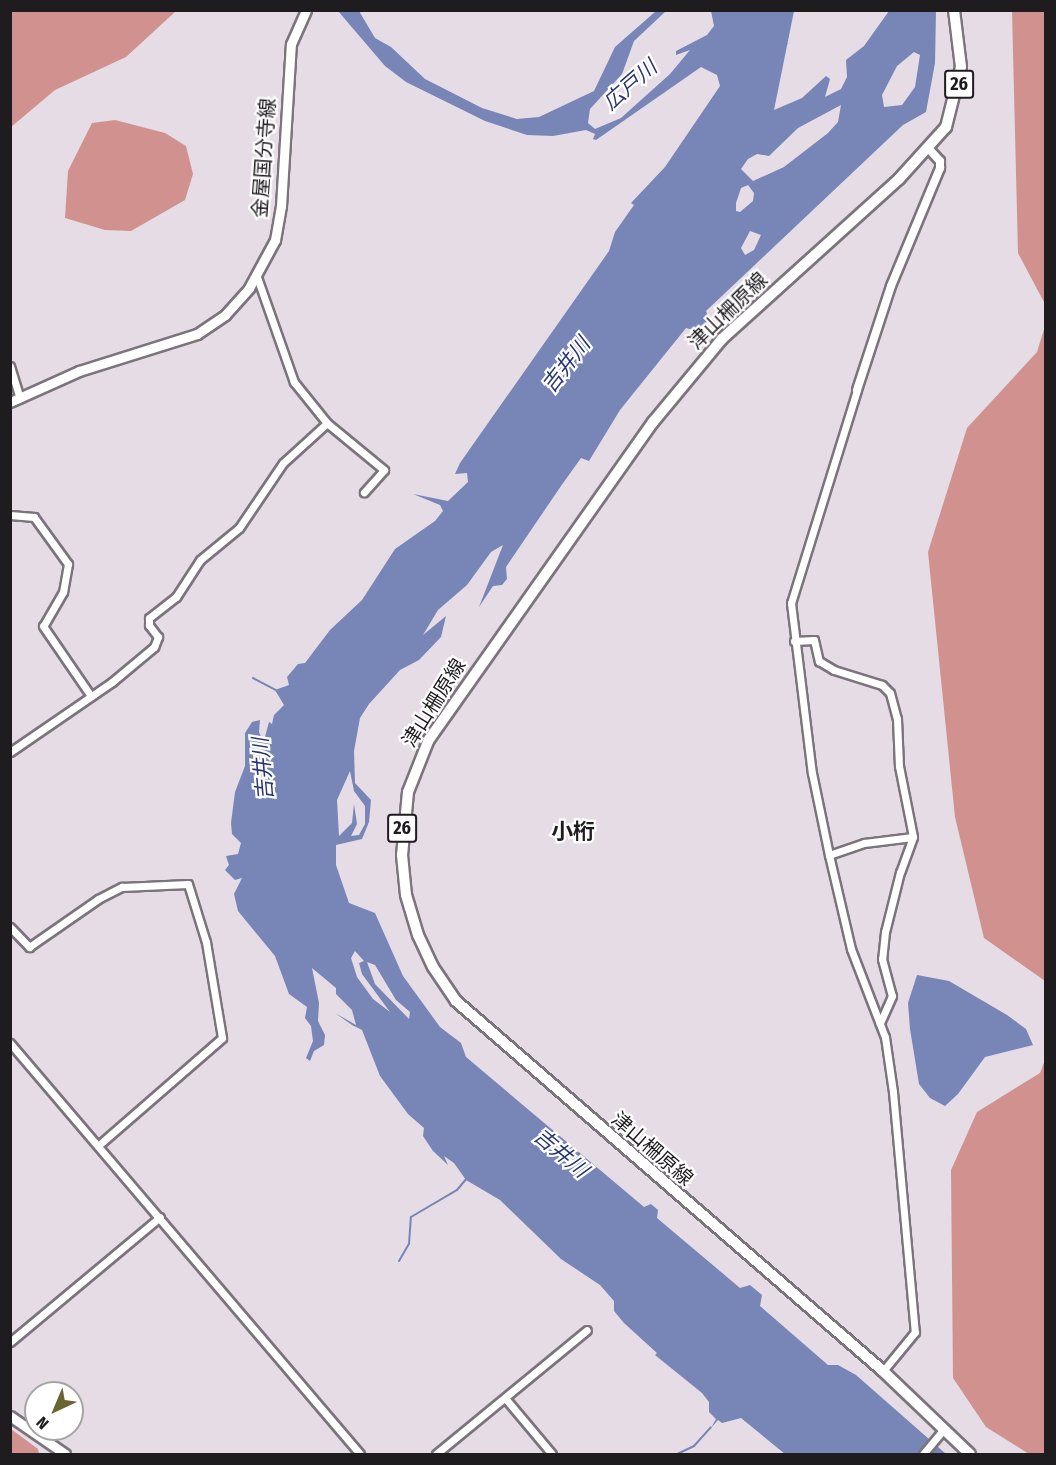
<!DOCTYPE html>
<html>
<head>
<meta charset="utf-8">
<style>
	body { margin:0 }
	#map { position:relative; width:1056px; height:1465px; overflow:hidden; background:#e5dce5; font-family:"Fira Sans Condensed","Noto Sans JP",sans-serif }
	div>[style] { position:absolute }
	.forest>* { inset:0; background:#d0918f }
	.water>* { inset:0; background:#7785b7 }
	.stream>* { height:2px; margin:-1px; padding:0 1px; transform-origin:1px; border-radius:1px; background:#7785b7 }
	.roads { filter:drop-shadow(2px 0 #7c747c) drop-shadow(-2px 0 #7c747c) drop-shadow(0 2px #7c747c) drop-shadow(0 -2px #7c747c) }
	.minor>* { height:7px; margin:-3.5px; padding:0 3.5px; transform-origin:3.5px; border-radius:3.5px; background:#fff }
	.tertiary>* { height:8px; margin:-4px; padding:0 4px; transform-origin:4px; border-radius:4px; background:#fff }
	.secondary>* { height:9px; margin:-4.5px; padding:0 4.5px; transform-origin:4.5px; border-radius:4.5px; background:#fff }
	.primary>* { height:10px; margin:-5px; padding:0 5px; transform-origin:5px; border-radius:5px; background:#fff }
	span { translate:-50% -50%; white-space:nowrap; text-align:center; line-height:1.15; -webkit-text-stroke:4.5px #fff; paint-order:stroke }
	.shield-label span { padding:2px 4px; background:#fff; border:2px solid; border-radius:4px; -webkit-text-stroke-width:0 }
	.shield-label { font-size:18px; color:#1f1c1f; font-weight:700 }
	.street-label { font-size:20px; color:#1f1c1f }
	.water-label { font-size:21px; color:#293473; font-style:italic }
	.quarter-label { font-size:22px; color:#1f1c1f; font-weight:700 }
	.frame { position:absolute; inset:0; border:12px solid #1f1c1f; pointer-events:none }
	.north { position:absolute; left:24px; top:1381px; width:60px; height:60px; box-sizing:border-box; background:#fff; border:2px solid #a5a4a5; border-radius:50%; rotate:224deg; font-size:16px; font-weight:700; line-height:24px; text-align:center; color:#1f1c1f }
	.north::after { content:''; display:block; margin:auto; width:21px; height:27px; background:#696430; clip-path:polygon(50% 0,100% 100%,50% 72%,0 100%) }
</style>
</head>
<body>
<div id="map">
	<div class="forest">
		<div style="clip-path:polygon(11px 10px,176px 10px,176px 11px,126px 57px,55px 90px,11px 127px)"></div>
		<div style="clip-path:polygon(1012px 11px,1045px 11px,1045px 304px,1018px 253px)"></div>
		<div style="clip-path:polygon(115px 120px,165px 133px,186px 146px,193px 174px,185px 200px,131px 231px,105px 230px,65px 218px,68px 171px,92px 123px)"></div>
		<div style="clip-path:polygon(1045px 326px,1045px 981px,984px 938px,955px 817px,928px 552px,967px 428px,1037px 352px)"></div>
		<div style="clip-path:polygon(1045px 1060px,1046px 1454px,1029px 1454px,986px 1427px,953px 1378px,951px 1170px,977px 1112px,1040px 1073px)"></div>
		<div style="clip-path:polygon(11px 1429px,38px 1449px,39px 1454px,11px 1454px)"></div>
	</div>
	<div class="water">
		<div style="clip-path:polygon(evenodd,338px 11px,359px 11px,375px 38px,391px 47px,425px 79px,482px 108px,517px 119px,539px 117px,594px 91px,615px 47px,656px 11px,666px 11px,634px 41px,622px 74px,590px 109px,588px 123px,595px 129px,621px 118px,670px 74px,690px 50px,676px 55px,676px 51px,707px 35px,714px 26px,711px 11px,794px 11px,774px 110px,802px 98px,826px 76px,830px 79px,825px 97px,841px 89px,847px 77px,846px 60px,864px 46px,889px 11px,936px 11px,935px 63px,926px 112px,903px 125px,706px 311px,709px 319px,703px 326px,709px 331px,707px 334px,686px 328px,620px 410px,589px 461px,581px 458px,561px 486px,506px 567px,507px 579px,502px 585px,493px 586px,479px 607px,503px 545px,491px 552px,467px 585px,438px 610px,423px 635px,446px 616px,441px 637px,419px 660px,400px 670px,369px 704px,360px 718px,354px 751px,355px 783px,371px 800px,369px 822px,362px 839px,336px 845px,336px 865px,349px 903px,375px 913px,403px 976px,440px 1027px,461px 1043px,466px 1057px,644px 1207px,651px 1204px,658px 1210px,657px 1218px,740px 1288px,750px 1285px,762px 1295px,760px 1306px,828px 1365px,838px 1365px,856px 1375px,946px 1454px,785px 1454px,741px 1418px,722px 1423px,718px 1420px,711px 1428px,716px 1419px,709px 1412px,709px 1402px,702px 1393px,655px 1355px,657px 1353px,624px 1323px,614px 1311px,614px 1301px,600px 1285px,561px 1259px,500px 1200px,466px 1180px,454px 1163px,444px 1156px,448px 1165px,433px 1151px,423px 1136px,424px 1128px,408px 1114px,380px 1076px,362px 1030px,352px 1025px,335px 1013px,356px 1025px,352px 1010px,336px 994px,336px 988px,312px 968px,319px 1003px,318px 1021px,325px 1035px,324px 1045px,314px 1051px,310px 1061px,306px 1058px,313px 1041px,311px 1026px,305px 1018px,307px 1007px,289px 994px,275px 956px,238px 911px,234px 894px,242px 878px,235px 880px,225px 870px,229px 865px,226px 856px,238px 854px,241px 843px,232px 834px,231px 823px,235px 792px,245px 766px,245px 733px,252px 722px,260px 720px,259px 732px,262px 739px,265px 737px,269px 722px,272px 724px,274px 715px,284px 705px,275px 690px,289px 685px,287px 677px,298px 664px,305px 663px,330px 630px,362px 600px,395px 549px,435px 521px,443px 511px,440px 505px,413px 494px,448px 501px,468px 482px,467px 473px,455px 474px,460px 463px,609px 251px,615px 232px,634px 205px,631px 203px,665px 167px,720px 86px,717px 75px,701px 67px,596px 140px,593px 139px,595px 134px,586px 130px,553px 136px,527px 135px,485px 121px,406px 82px,385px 66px,338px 11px,914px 52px,920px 55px,915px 87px,902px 105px,884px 107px,882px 95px,897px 66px,914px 52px,338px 11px,841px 105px,838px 122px,828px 133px,784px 167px,753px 181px,741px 169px,748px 159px,757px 154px,769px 156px,798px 128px,841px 105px,338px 11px,748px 185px,754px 193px,753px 201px,740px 212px,736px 211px,736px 203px,741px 188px,748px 185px,338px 11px,750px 231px,761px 235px,754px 250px,745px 255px,741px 248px,750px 231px,338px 11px,350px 771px,354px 791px,365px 806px,365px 824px,359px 835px,351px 836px,357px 824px,354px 804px,352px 823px,339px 836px,337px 800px,350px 771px,338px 11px,355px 951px,364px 961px,359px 963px,362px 974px,390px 1012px,373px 999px,357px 977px,351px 958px,355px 951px,338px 11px,367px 962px,375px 965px,396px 1000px,410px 1012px,409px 1019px,375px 984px,367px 962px)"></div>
		<div style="clip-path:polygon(917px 975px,949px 981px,1007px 1015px,1026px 1029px,1033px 1045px,985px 1057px,958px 1094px,945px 1106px,930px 1098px,919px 1084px,910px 1029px,908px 1003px)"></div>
	</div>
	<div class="stream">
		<div style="left:253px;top:678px;width:26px;rotate:28deg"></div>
		<div style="left:399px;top:1261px;width:20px;rotate:-60deg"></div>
		<div style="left:409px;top:1244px;width:27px;rotate:-86deg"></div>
		<div style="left:411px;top:1217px;width:53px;rotate:-30.4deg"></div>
		<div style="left:457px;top:1190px;width:16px;rotate:-50deg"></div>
		<div style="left:677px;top:1454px;width:19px;rotate:-25deg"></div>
		<div style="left:694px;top:1446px;width:25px;rotate:-48deg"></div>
	</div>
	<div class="roads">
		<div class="minor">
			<div style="left:10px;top:366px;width:34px;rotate:73deg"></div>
			<div style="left:857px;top:390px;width:223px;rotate:107.2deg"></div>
			<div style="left:791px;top:603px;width:171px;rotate:83deg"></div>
			<div style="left:812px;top:773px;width:84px;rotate:78.3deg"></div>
			<div style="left:829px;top:855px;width:97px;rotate:76.8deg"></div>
			<div style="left:851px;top:949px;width:94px;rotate:68.9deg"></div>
			<div style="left:885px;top:1037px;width:56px;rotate:81.7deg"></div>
			<div style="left:893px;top:1092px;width:241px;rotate:84.8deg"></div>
			<div style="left:915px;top:1332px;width:50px;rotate:129.4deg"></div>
			<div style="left:327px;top:423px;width:74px;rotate:39.5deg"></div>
			<div style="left:384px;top:470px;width:30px;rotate:132deg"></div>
			<div style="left:10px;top:515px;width:24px;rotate:5deg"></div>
			<div style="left:34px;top:517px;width:58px;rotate:54.1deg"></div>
			<div style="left:68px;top:564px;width:28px;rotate:100deg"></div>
			<div style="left:63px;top:592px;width:39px;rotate:120deg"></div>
			<div style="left:43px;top:626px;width:85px;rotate:55.6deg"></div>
			<div style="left:794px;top:641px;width:20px;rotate:-3deg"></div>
			<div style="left:814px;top:640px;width:22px;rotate:77deg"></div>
			<div style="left:819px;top:661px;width:17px;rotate:31deg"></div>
			<div style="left:834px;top:670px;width:50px;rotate:17.4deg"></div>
			<div style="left:882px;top:685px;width:11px;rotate:45deg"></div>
			<div style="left:890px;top:693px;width:27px;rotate:75deg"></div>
			<div style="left:897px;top:719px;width:47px;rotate:87.6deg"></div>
			<div style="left:899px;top:766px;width:72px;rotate:78.8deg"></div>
			<div style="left:913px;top:837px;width:37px;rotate:110deg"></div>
			<div style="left:900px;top:872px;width:62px;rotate:104deg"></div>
			<div style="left:885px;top:932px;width:27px;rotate:96deg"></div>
			<div style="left:882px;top:959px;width:38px;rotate:75deg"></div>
			<div style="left:892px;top:996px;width:30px;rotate:114deg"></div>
			<div style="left:10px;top:752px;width:124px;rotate:-34.5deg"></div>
			<div style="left:112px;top:682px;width:55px;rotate:-39.8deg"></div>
			<div style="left:154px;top:647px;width:11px;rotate:-68deg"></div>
			<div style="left:158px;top:637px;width:15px;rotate:-127deg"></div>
			<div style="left:149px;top:625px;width:7px;rotate:-90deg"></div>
			<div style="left:149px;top:618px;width:34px;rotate:-38deg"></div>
			<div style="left:176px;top:597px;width:44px;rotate:-57deg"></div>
			<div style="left:200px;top:560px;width:50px;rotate:-39.4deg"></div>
			<div style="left:239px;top:528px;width:78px;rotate:-55.9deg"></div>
			<div style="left:283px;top:463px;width:59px;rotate:-42.3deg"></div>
			<div style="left:327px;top:423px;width:53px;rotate:-128.8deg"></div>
			<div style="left:294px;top:382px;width:111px;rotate:-109.4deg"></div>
			<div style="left:829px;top:855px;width:37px;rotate:-19deg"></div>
			<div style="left:864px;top:843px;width:49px;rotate:-7deg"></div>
			<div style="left:10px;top:927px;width:28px;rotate:46deg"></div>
			<div style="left:29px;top:947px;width:84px;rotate:-34.8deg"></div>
			<div style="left:98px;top:899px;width:27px;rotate:-27deg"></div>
			<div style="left:122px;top:887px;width:66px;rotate:-2.6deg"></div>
			<div style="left:188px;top:884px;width:61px;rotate:72.8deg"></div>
			<div style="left:206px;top:942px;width:97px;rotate:80.5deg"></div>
			<div style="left:222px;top:1038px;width:163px;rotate:139deg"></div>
			<div style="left:10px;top:1043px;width:540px;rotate:49.58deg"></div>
			<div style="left:10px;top:1342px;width:195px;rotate:-39.8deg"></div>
			<div style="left:505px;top:1398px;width:73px;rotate:50deg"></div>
			<div style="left:436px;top:1454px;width:195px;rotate:-39.4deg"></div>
			<div style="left:923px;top:1454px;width:31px;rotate:-50deg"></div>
		</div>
		<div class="tertiary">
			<div style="left:857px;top:390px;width:109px;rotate:-71.9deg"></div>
			<div style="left:891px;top:286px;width:128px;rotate:-67.4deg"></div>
			<div style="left:940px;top:168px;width:7px;rotate:-90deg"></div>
			<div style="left:940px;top:161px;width:16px;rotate:-133deg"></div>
		</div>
		<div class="secondary">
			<div style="left:10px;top:402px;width:76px;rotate:-24.2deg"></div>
			<div style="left:79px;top:371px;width:124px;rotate:-17.4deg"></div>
			<div style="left:197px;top:334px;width:34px;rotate:-34deg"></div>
			<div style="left:225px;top:315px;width:36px;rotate:-48deg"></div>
			<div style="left:249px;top:288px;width:55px;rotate:-61.6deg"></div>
			<div style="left:275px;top:240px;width:35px;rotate:-80deg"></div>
			<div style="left:281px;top:206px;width:162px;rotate:-86.5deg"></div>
			<div style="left:291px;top:44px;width:37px;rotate:-66deg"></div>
			<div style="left:10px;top:1416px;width:67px;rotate:34.6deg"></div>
		</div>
		<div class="primary">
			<div style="left:954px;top:10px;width:57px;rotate:83deg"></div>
			<div style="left:961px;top:67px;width:62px;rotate:104deg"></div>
			<div style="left:946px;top:127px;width:70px;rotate:132.1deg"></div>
			<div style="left:899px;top:179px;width:239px;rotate:137.9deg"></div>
			<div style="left:722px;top:339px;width:108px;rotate:129.7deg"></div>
			<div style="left:653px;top:422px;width:388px;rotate:125.2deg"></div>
			<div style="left:429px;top:739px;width:57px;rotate:111.6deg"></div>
			<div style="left:408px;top:792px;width:63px;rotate:95.4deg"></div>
			<div style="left:402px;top:855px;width:40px;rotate:84.3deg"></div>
			<div style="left:406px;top:895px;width:42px;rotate:73.3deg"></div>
			<div style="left:418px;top:935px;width:35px;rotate:65deg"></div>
			<div style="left:433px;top:967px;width:41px;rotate:55.9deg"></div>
			<div style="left:456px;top:1001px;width:565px;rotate:40.91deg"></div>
			<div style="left:883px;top:1371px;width:120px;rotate:43.7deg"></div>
		</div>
	</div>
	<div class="shield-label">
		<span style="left:959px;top:84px">26</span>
		<span style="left:402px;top:828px">26</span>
	</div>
	<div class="street-label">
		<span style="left:264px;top:158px;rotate:-86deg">金屋国分寺線</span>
		<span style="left:728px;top:311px;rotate:-44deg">津山柵原線</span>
		<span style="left:434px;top:703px;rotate:-58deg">津山柵原線</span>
		<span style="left:652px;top:1149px;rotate:41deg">津山柵原線</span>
	</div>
	<div class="water-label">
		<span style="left:630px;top:85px;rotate:-41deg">広戸川</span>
		<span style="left:566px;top:365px;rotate:-52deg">吉井川</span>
		<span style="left:263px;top:769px;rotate:-95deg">吉井川</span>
		<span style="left:561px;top:1153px;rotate:40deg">吉井川</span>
	</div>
	<div class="quarter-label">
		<span style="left:573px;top:832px">小桁</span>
	</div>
	<div class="frame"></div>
	<div class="north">N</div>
</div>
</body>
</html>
